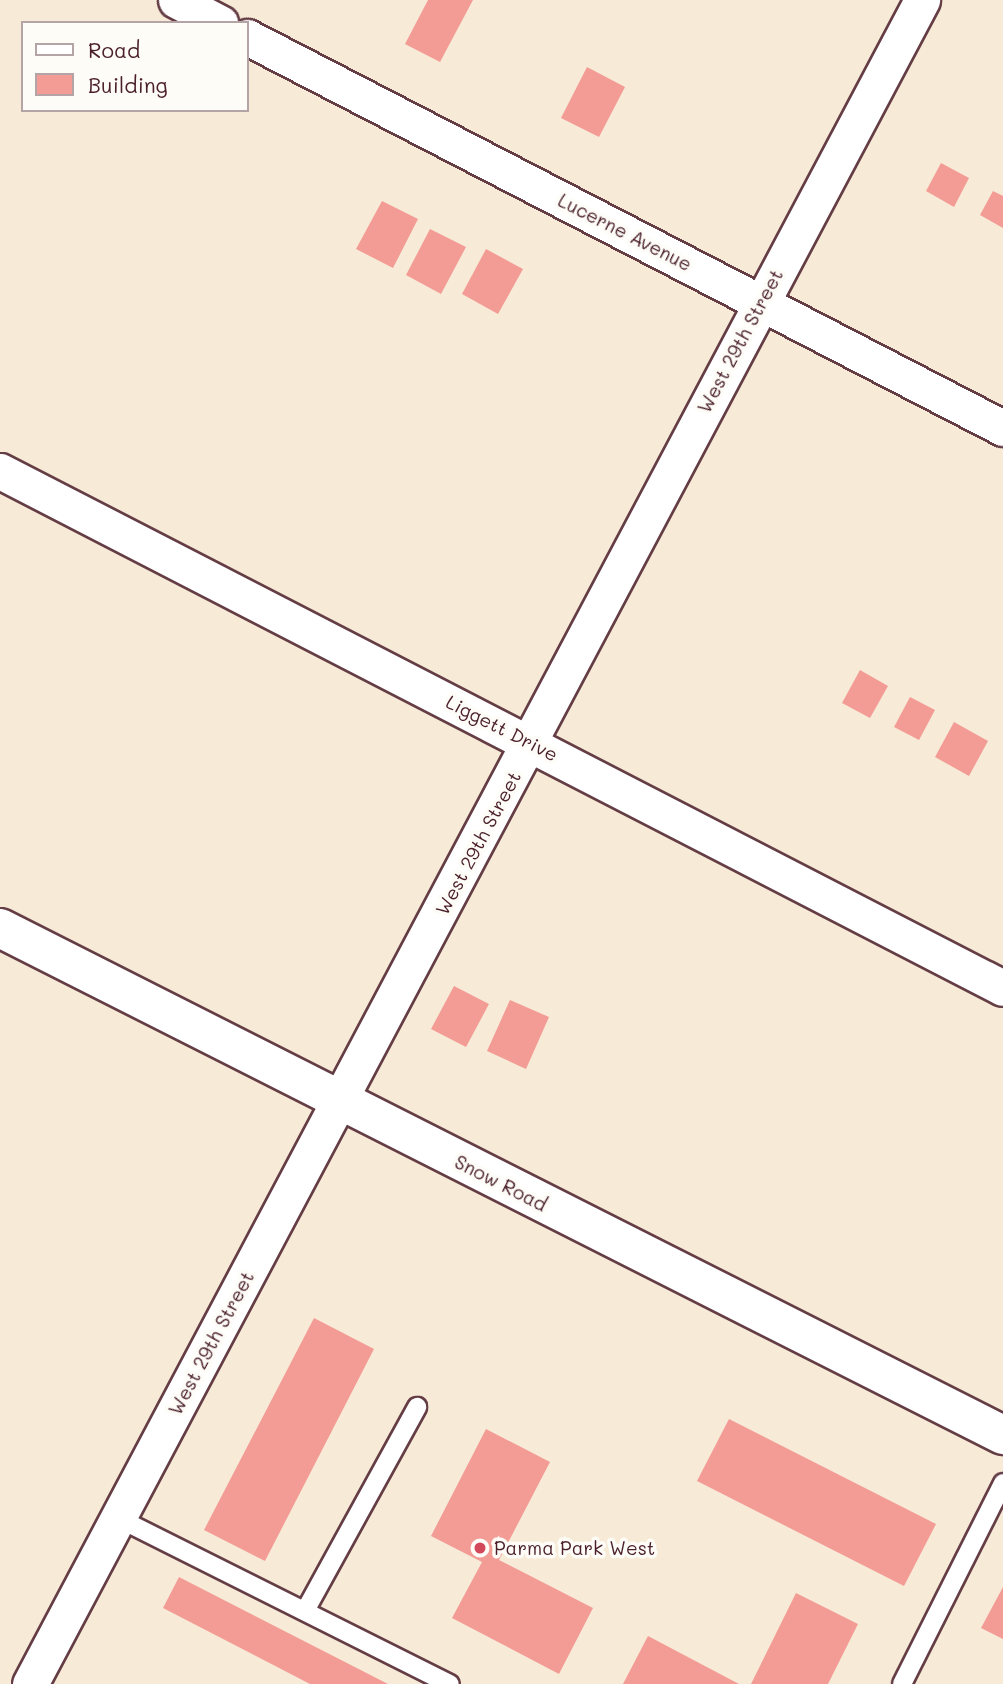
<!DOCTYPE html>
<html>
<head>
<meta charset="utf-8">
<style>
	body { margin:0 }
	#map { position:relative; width:1003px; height:1684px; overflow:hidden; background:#f7ead7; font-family:Mali,sans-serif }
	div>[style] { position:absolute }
	.building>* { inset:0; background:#f39c96 }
	.roads { filter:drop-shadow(2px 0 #643d45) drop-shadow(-2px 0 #643d45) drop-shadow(0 2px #643d45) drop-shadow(0 -2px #643d45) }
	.service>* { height:18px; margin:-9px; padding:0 9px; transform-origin:9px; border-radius:9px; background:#fff }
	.minor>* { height:35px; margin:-17.5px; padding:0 17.5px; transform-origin:17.5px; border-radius:17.5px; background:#fff }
	.primary>* { height:38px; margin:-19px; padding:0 19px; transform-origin:19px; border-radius:19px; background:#fff }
	.dots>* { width:19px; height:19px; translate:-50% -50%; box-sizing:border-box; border:4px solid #fdfcf7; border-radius:50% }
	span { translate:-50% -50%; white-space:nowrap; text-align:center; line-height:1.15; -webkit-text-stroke:7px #fdfcf7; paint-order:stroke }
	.street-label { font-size:19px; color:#4a1f2b }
	.poi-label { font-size:19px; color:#4a1f2b }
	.left { translate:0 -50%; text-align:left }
	.legend { position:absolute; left:21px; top:21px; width:228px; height:91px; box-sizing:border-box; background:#fdfcf7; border:2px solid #b5a4a5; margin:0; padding:9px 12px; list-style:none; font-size:21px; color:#4a1f2b }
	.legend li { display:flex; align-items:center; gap:14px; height:35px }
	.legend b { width:35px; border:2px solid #b5a4a5 }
</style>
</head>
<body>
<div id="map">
	<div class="building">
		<div style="clip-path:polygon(428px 0,473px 0,440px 62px,405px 44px)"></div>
		<div style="clip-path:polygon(587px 67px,625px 87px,599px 137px,561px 118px)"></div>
		<div style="clip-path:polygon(941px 163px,969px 178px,954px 207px,926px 191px)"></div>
		<div style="clip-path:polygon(993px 191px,1003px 196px,1003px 228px,980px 215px)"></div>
		<div style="clip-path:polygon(382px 201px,418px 219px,393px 268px,356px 249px)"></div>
		<div style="clip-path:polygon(430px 229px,466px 247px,441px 294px,406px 275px)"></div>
		<div style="clip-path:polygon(486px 249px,523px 269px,498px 314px,462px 294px)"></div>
		<div style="clip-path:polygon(860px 670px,888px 686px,870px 718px,842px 703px)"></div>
		<div style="clip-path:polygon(910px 697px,935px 710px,919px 740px,894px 727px)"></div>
		<div style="clip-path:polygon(954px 722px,988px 741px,969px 776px,935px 757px)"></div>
		<div style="clip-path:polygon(454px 986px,489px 1004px,466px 1047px,431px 1029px)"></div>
		<div style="clip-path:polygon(510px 1000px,549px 1017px,526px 1069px,487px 1051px)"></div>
		<div style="clip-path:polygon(314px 1318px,374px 1349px,265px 1561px,204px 1530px)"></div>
		<div style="clip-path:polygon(729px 1419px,936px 1524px,904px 1586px,697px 1481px)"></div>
		<div style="clip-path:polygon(486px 1429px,550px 1462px,499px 1560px,593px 1608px,559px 1674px,452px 1618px,482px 1562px,431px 1536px)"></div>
		<div style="clip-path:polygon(179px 1577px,388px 1684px,310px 1684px,163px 1608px)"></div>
		<div style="clip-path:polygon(1003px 1587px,1003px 1639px,981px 1628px)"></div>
		<div style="clip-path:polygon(796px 1593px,858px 1624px,828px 1684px,751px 1684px)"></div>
		<div style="clip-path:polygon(648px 1636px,739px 1684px,623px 1684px)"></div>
	</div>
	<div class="roads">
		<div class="service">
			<div style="left:118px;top:1518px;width:371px;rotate:26.6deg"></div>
			<div style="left:305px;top:1611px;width:233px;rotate:-61.2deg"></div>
			<div style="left:902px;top:1684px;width:225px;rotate:-63.3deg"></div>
		</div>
		<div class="minor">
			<div style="left:176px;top:0;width:50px;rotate:27.6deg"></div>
			<div style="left:247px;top:37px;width:851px;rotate:27.35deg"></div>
			<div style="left:0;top:471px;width:1128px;rotate:27.27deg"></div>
			<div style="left:30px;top:1684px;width:1906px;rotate:-62.09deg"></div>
		</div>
		<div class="primary">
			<div style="left:0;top:928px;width:1124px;rotate:26.82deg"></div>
		</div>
	</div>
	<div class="dots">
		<div style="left:480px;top:1548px;background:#d1495b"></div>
	</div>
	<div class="street-label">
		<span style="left:625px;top:232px;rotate:27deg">Lucerne Avenue</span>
		<span style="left:740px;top:341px;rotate:-62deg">West 29th Street</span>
		<span style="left:502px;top:728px;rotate:27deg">Liggett Drive</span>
		<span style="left:478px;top:843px;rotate:-62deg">West 29th Street</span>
		<span style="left:501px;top:1183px;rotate:27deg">Snow Road</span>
		<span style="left:211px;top:1343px;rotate:-62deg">West 29th Street</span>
	</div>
	<div class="poi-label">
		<span class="left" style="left:494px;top:1548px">Parma Park West</span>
	</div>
	<ul class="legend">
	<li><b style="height:9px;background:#fff"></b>Road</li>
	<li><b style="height:19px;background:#f39c96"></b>Building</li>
	</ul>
</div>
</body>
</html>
